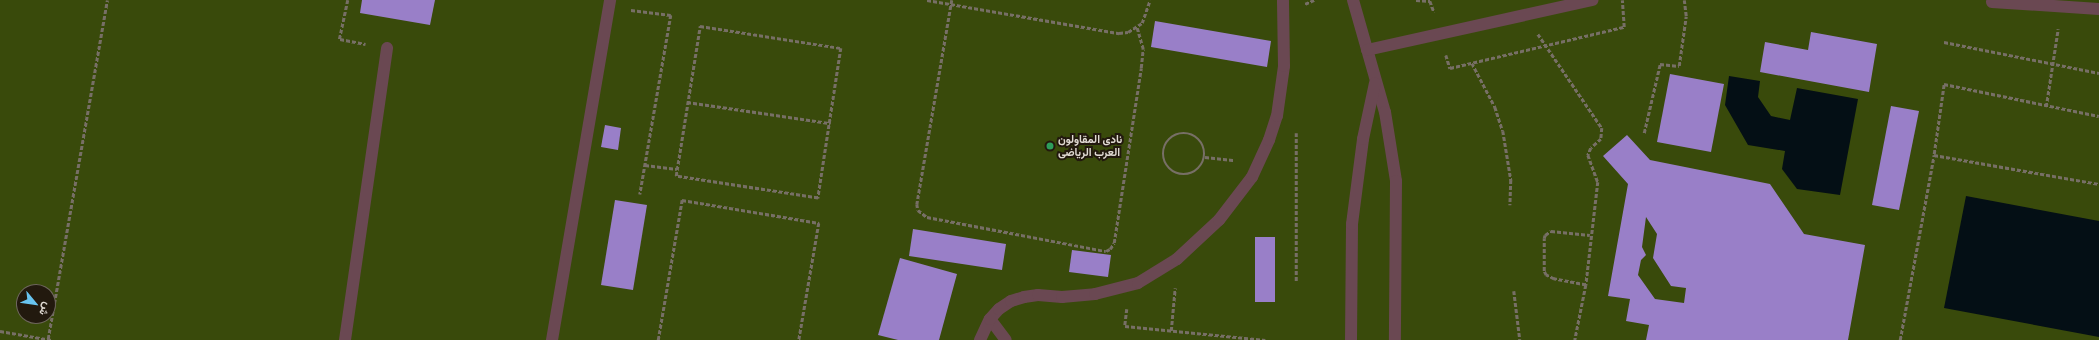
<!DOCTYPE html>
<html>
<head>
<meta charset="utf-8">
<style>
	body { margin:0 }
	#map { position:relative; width:2099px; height:340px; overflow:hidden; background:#2b2218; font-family:Ubuntu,Vazirmatn,sans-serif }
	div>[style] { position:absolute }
	.green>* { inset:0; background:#394a0b }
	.water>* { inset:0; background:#040f15 }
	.building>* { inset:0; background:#997fc8 }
	.path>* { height:2.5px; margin-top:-1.25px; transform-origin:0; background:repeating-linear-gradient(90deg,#776f66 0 4px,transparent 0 6px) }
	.path>.ring { margin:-1.25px; padding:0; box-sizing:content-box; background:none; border:2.5px solid #776f66; border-radius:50% }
	.lane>* { height:12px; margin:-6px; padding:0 6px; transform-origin:6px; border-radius:6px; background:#6a4852 }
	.dots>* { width:11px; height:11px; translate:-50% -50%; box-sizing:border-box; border:2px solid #22190e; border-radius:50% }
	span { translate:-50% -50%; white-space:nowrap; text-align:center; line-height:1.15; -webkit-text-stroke:4px #22190e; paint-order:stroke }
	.poi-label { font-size:11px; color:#e0dad3; font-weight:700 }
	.left { translate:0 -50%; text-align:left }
	.north { position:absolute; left:16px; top:284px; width:40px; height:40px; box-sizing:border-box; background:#22190e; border:1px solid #6e665d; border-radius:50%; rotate:119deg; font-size:11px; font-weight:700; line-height:16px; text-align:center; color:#e0dad3 }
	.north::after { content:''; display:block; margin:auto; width:14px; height:18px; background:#68c4f0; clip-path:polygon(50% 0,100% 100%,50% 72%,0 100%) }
</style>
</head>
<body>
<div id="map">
	<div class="green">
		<div style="clip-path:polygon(evenodd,0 0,2099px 0,2099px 340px,0 340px,0 0,24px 292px,48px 292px,48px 316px,24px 316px,24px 292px)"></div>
	</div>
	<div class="water">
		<div style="clip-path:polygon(1729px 76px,1760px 81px,1758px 97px,1771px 116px,1790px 120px,1797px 88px,1858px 99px,1840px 195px,1797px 189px,1782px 169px,1785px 151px,1748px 145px,1725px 105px)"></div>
		<div style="clip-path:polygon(1966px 196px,2099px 221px,2099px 337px,1944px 308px)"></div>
	</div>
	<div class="building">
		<div style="clip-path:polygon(362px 0,435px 0,430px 25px,360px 13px)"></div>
		<div style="clip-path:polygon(1155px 21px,1271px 41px,1267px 67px,1151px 47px)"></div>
		<div style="clip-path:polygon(1811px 32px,1877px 44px,1869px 92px,1760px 72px,1765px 42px,1808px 50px)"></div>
		<div style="clip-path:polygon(1670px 74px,1724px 84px,1711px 152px,1657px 142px)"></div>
		<div style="clip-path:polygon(1891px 106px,1919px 111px,1899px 210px,1872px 205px)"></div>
		<div style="clip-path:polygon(605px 125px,621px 128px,618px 150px,601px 147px)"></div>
		<div style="clip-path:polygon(evenodd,1627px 135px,1650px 160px,1770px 184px,1804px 234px,1865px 245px,1848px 340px,1646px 340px,1649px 325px,1626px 321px,1630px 299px,1608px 296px,1628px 184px,1603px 156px,1627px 135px,1646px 217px,1657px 234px,1653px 258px,1671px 286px,1686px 288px,1684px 303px,1655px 299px,1638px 275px,1641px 260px,1646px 255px,1642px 247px,1646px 217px)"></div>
		<div style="clip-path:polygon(615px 200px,647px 205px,633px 290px,601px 285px)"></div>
		<div style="clip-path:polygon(913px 229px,1006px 244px,1002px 270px,909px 256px)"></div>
		<div style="clip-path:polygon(1255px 237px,1275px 237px,1275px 302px,1255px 302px)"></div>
		<div style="clip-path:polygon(1072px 250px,1111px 255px,1108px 277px,1069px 272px)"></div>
		<div style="clip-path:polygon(900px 258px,957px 274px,939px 340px,898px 340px,878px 335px)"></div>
	</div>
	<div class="path">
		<div style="left:348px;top:0;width:40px;rotate:102deg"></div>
		<div style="left:340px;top:39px;width:26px;rotate:11deg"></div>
		<div style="left:927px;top:0;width:195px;rotate:9.8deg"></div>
		<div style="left:1119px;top:33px;width:9px;rotate:-6deg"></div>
		<div style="left:1128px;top:32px;width:17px;rotate:-33deg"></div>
		<div style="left:1142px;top:23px;width:24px;rotate:-71deg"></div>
		<div style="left:952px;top:0;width:207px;rotate:99.7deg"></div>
		<div style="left:917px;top:204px;width:6px;rotate:81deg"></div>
		<div style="left:918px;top:210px;width:11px;rotate:38deg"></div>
		<div style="left:927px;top:217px;width:182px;rotate:10.8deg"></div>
		<div style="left:1106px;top:251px;width:4px;rotate:-27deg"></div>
		<div style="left:1110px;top:249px;width:7px;rotate:-56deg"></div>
		<div style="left:1114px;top:243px;width:177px;rotate:-81.2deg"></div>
		<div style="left:1141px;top:68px;width:19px;rotate:-84deg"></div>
		<div style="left:1143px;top:49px;width:22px;rotate:-106deg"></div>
		<div style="left:1416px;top:0;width:14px;rotate:4deg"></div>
		<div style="left:1430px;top:1px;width:12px;rotate:70deg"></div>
		<div style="left:1305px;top:4px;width:10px;rotate:-24deg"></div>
		<div style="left:631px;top:10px;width:40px;rotate:7.1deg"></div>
		<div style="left:671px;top:15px;width:182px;rotate:99.8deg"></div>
		<div style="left:700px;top:26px;width:143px;rotate:8.9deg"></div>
		<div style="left:841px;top:48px;width:152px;rotate:98.7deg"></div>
		<div style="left:818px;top:198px;width:144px;rotate:-171.2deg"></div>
		<div style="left:676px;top:176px;width:152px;rotate:-80.9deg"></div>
		<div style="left:1538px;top:34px;width:114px;rotate:55.8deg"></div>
		<div style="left:1602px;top:128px;width:11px;rotate:95deg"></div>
		<div style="left:1601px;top:139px;width:13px;rotate:138deg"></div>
		<div style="left:1591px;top:148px;width:8px;rotate:113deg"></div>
		<div style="left:1588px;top:155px;width:29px;rotate:70deg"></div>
		<div style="left:1598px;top:182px;width:104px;rotate:96.6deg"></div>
		<div style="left:1586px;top:285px;width:56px;rotate:101.3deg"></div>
		<div style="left:1944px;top:42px;width:158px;rotate:11.3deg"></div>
		<div style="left:1446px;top:55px;width:14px;rotate:73deg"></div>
		<div style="left:1450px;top:68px;width:179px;rotate:-13.3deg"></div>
		<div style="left:1624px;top:27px;width:27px;rotate:-94deg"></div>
		<div style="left:1472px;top:63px;width:50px;rotate:62.4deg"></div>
		<div style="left:1495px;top:107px;width:25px;rotate:72deg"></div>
		<div style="left:1503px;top:131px;width:50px;rotate:80.7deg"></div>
		<div style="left:1511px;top:180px;width:25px;rotate:92deg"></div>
		<div style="left:687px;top:102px;width:145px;rotate:8.4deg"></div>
		<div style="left:2046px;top:107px;width:79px;rotate:-81.3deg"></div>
		<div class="ring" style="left:1163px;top:133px;width:39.5px;height:39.5px"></div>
		<div style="left:1644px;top:133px;width:71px;rotate:-76.9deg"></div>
		<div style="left:1660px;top:64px;width:19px;rotate:6deg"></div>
		<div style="left:1679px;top:66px;width:50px;rotate:-82deg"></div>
		<div style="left:1686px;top:16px;width:16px;rotate:-97deg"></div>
		<div style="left:1934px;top:154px;width:71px;rotate:-81.9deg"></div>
		<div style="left:1944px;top:84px;width:158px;rotate:11.7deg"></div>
		<div style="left:1205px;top:157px;width:30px;rotate:6deg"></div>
		<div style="left:645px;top:165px;width:32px;rotate:7deg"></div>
		<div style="left:1296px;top:281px;width:148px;rotate:-90deg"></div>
		<div style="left:1586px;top:285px;width:33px;rotate:-169deg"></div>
		<div style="left:1554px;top:279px;width:9px;rotate:-153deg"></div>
		<div style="left:1546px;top:275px;width:4px;rotate:-117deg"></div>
		<div style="left:1544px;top:271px;width:33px;rotate:-90deg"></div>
		<div style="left:1544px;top:238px;width:3px;rotate:-72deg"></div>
		<div style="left:1545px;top:235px;width:7px;rotate:-34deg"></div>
		<div style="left:1551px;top:231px;width:39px;rotate:6deg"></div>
		<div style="left:1514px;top:291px;width:49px;rotate:83deg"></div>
		<div style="left:1127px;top:309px;width:17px;rotate:97deg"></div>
		<div style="left:1125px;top:326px;width:141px;rotate:5.7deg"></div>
		<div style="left:0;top:331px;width:52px;rotate:10deg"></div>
		<div style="left:1171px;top:331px;width:43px;rotate:-84.7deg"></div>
		<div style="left:48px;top:339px;width:344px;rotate:-80.1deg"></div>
		<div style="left:658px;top:340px;width:142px;rotate:-80.3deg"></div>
		<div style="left:682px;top:200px;width:139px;rotate:9.5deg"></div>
		<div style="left:819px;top:223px;width:119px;rotate:99.7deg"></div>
		<div style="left:1900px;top:340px;width:188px;rotate:-79.6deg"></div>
		<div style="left:1934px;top:155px;width:168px;rotate:10deg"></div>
	</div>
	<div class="lane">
		<div style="left:1353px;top:0;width:116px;rotate:74.1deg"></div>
		<div style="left:1385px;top:112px;width:70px;rotate:80.9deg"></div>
		<div style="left:1396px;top:181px;width:159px;rotate:90.4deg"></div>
		<div style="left:1992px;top:2px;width:107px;rotate:3.7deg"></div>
		<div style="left:1367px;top:50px;width:231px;rotate:-12.5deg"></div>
		<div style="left:990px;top:319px;width:26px;rotate:53deg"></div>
		<div style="left:345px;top:340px;width:295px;rotate:-81.8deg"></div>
		<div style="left:552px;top:340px;width:345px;rotate:-80.3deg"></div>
		<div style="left:980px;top:340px;width:23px;rotate:-65deg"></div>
		<div style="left:990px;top:319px;width:13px;rotate:-48deg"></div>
		<div style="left:999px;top:309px;width:14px;rotate:-34deg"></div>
		<div style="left:1011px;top:301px;width:14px;rotate:-17deg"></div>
		<div style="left:1024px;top:297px;width:14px;rotate:-8deg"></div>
		<div style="left:1038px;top:295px;width:24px;rotate:5deg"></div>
		<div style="left:1062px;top:297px;width:33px;rotate:-5deg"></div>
		<div style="left:1095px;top:294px;width:44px;rotate:-14.3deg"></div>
		<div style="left:1138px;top:283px;width:46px;rotate:-31.6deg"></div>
		<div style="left:1177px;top:259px;width:57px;rotate:-42.9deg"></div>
		<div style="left:1219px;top:220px;width:54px;rotate:-52.5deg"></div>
		<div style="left:1252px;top:177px;width:41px;rotate:-65.3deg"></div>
		<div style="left:1269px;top:140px;width:25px;rotate:-72deg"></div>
		<div style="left:1277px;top:116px;width:50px;rotate:-82deg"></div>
		<div style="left:1284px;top:66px;width:66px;rotate:-90.9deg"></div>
		<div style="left:1351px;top:340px;width:116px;rotate:-89.5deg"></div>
		<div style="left:1352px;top:224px;width:86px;rotate:-82.6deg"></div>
		<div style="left:1363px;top:139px;width:57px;rotate:-77.9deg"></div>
	</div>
	<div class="dots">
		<div style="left:1050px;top:146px;background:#2e9e5b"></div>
	</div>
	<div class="poi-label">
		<span class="left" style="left:1058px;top:146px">نادى المقاولون<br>العرب الرياضى</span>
	</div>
	<div class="north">ش</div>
</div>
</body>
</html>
